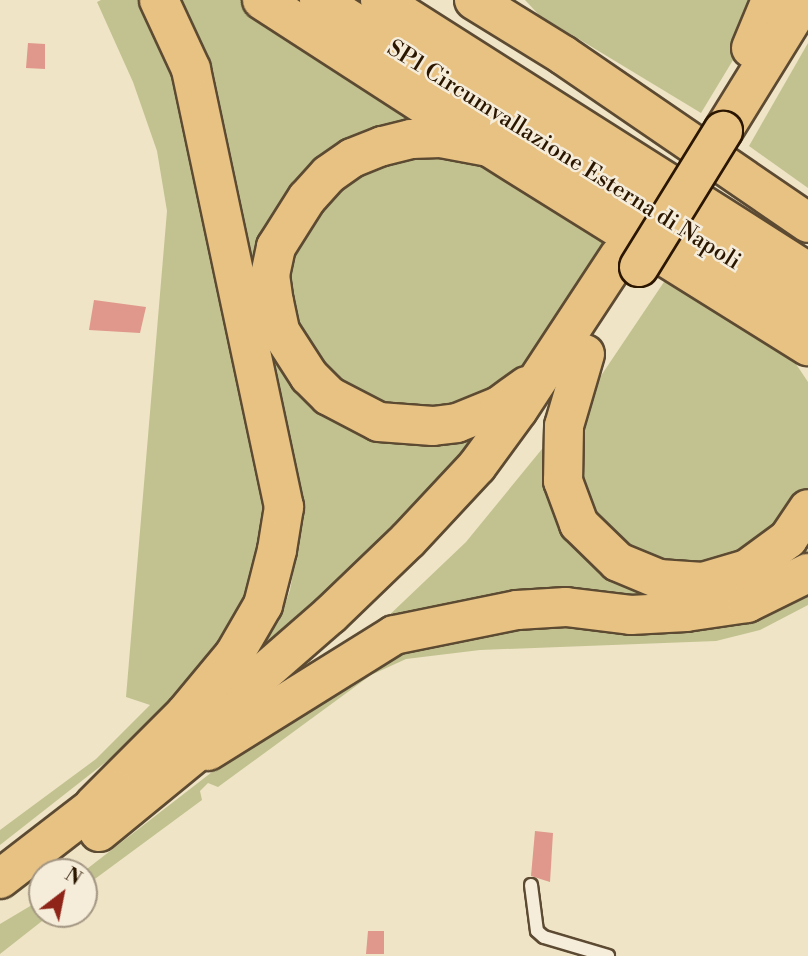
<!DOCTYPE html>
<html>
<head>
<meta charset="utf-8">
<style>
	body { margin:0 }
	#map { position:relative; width:808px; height:956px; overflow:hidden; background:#efe4c6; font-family:"Libre Bodoni",serif }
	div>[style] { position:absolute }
	.green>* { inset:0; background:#c1c290 }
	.building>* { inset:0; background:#df988b }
	.roads { filter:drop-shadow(2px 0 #5c4a32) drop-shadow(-2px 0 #5c4a32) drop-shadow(0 2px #5c4a32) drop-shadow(0 -2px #5c4a32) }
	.lane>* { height:12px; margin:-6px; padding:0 6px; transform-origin:6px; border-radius:6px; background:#f5edda }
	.highway>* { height:38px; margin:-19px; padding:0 19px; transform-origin:19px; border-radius:19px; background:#e8c283 }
	.bridges { filter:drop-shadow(2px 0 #2b1600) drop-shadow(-2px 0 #2b1600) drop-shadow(0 2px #2b1600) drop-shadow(0 -2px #2b1600) }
	.highway-bridge>* { height:38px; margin:-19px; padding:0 19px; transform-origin:19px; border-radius:19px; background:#e8c283 }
	span { translate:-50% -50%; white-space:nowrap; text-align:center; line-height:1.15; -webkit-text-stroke:5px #f5edda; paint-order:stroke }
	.street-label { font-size:23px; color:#2b1600 }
	.north { position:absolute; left:28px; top:858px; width:70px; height:70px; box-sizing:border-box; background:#f5edda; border:2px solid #a49783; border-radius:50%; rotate:32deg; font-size:19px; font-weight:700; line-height:28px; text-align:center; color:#2b1600 }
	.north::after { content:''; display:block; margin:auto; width:24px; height:32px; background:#8f2418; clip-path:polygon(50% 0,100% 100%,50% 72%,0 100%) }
</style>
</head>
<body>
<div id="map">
	<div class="green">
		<div style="clip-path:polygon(101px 0,148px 0,164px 23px,275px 510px,256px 603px,176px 707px,0 845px,0 830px,96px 759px,150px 705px,126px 697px,167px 211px,157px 151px,133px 82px,97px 2px)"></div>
		<div style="clip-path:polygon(177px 0,243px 0,420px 118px,380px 126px,349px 138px,329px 151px,272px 234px,310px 390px,481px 433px,419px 511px,246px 670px,279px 621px,290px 590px,299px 540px,300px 513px,295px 466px,218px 101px)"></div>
		<div style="clip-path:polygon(525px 0,765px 0,753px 27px,701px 113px,539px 15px)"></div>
		<div style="clip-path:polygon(808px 43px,808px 188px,749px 146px)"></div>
		<div style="clip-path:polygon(464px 151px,617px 245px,528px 380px,423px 422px,335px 385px,295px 320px,290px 282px,292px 263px,296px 244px,343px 176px,377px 156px)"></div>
		<div style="clip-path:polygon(666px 279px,792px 358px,808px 382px,808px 507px,791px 532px,689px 571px,634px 553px,593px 511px,579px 475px,586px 398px)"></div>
		<div style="clip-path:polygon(551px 438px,555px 458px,632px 576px,808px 544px,808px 558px,728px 594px,502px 599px,433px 607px,383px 621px,466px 542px)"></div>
		<div style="clip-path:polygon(808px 584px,808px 605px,760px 630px,716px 641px,480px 650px,406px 659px,371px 675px,218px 787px,208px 783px,200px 791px,202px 800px,84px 887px,83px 872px,332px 679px,390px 647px)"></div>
		<div style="clip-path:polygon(42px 899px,42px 914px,51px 914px,0 954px,0 924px)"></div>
	</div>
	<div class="building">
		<div style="clip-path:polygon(28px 43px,45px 44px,45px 69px,26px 68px)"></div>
		<div style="clip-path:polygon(94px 300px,146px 307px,140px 333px,89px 330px)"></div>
		<div style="clip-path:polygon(535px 831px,553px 833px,550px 882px,531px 876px)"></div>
		<div style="clip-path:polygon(368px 931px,384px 931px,384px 954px,366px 954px)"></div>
	</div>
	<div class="roads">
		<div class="lane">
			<div style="left:531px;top:885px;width:46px;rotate:82.6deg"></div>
			<div style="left:537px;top:931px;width:9px;rotate:41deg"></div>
			<div style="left:544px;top:937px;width:67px;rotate:16.5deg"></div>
		</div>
		<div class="highway">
			<div style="left:262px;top:0;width:270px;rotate:32.9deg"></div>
			<div style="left:489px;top:147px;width:376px;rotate:32deg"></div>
			<div style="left:319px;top:0;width:579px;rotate:32.37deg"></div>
			<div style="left:380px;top:0;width:507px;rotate:32.44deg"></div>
			<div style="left:474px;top:0;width:105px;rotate:31.7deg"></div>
			<div style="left:563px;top:55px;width:297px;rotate:34.4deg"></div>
			<div style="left:751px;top:48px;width:52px;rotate:-67.4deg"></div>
			<div style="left:723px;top:131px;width:154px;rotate:-58.3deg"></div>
			<div style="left:489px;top:147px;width:49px;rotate:-169.4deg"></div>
			<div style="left:441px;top:138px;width:30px;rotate:178deg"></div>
			<div style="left:411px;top:139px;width:30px;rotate:166deg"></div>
			<div style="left:382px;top:146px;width:32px;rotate:158deg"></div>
			<div style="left:352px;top:158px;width:29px;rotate:145deg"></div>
			<div style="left:328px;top:175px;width:31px;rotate:132deg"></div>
			<div style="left:307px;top:198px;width:58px;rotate:122.3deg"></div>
			<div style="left:276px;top:247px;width:29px;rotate:102deg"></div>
			<div style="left:270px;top:275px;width:27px;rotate:82deg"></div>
			<div style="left:274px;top:302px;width:30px;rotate:78deg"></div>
			<div style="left:280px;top:331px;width:54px;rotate:57.2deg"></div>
			<div style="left:309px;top:376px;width:28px;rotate:45deg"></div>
			<div style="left:329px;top:396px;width:56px;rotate:27.5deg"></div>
			<div style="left:379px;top:422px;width:54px;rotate:4.2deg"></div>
			<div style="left:433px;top:426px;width:24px;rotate:-7deg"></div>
			<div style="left:457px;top:423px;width:45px;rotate:-22deg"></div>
			<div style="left:499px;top:406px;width:34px;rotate:-36deg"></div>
			<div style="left:585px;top:354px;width:75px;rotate:106.3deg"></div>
			<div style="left:564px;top:426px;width:55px;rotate:91deg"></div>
			<div style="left:563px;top:481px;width:46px;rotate:69.6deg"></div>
			<div style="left:579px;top:524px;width:54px;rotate:44.3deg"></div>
			<div style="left:618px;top:562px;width:44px;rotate:22.5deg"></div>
			<div style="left:659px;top:579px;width:44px;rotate:3.9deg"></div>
			<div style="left:703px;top:582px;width:46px;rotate:-16.5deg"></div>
			<div style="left:747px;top:569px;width:51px;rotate:-36.2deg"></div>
			<div style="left:788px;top:539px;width:36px;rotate:-56deg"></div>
			<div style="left:190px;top:737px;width:186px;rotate:-41.1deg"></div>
			<div style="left:330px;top:615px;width:108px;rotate:-43.9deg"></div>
			<div style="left:408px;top:540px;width:101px;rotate:-47deg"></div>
			<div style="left:477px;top:466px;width:69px;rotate:-53.8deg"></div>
			<div style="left:518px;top:410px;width:184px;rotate:-56.7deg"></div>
			<div style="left:208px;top:751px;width:219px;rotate:-31.9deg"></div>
			<div style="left:394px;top:635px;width:126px;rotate:-11.5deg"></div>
			<div style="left:517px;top:610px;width:49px;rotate:-3.5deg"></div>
			<div style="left:566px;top:607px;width:65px;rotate:7deg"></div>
			<div style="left:631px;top:615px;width:55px;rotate:-3.1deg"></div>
			<div style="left:686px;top:612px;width:62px;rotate:-8.4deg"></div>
			<div style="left:747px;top:603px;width:68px;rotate:-26.2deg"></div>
			<div style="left:94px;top:805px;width:129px;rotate:-45deg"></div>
			<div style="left:185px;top:714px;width:77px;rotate:-50.3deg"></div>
			<div style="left:234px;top:655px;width:58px;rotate:-59.9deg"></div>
			<div style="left:263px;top:605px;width:57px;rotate:-75.7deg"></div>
			<div style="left:277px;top:550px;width:44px;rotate:-80.8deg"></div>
			<div style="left:284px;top:507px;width:448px;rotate:-102deg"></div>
			<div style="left:191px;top:69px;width:76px;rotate:-114.9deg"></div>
			<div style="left:99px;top:832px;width:164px;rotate:-39.3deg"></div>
			<div style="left:0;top:879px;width:145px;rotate:-37.7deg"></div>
		</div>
	</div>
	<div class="bridges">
		<div class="highway-bridge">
			<div style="left:639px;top:267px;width:160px;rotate:-58.3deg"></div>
		</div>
	</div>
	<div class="street-label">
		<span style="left:564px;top:155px;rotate:32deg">SP1 Circumvallazione Esterna di Napoli</span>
	</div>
	<div class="north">N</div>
</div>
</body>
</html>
